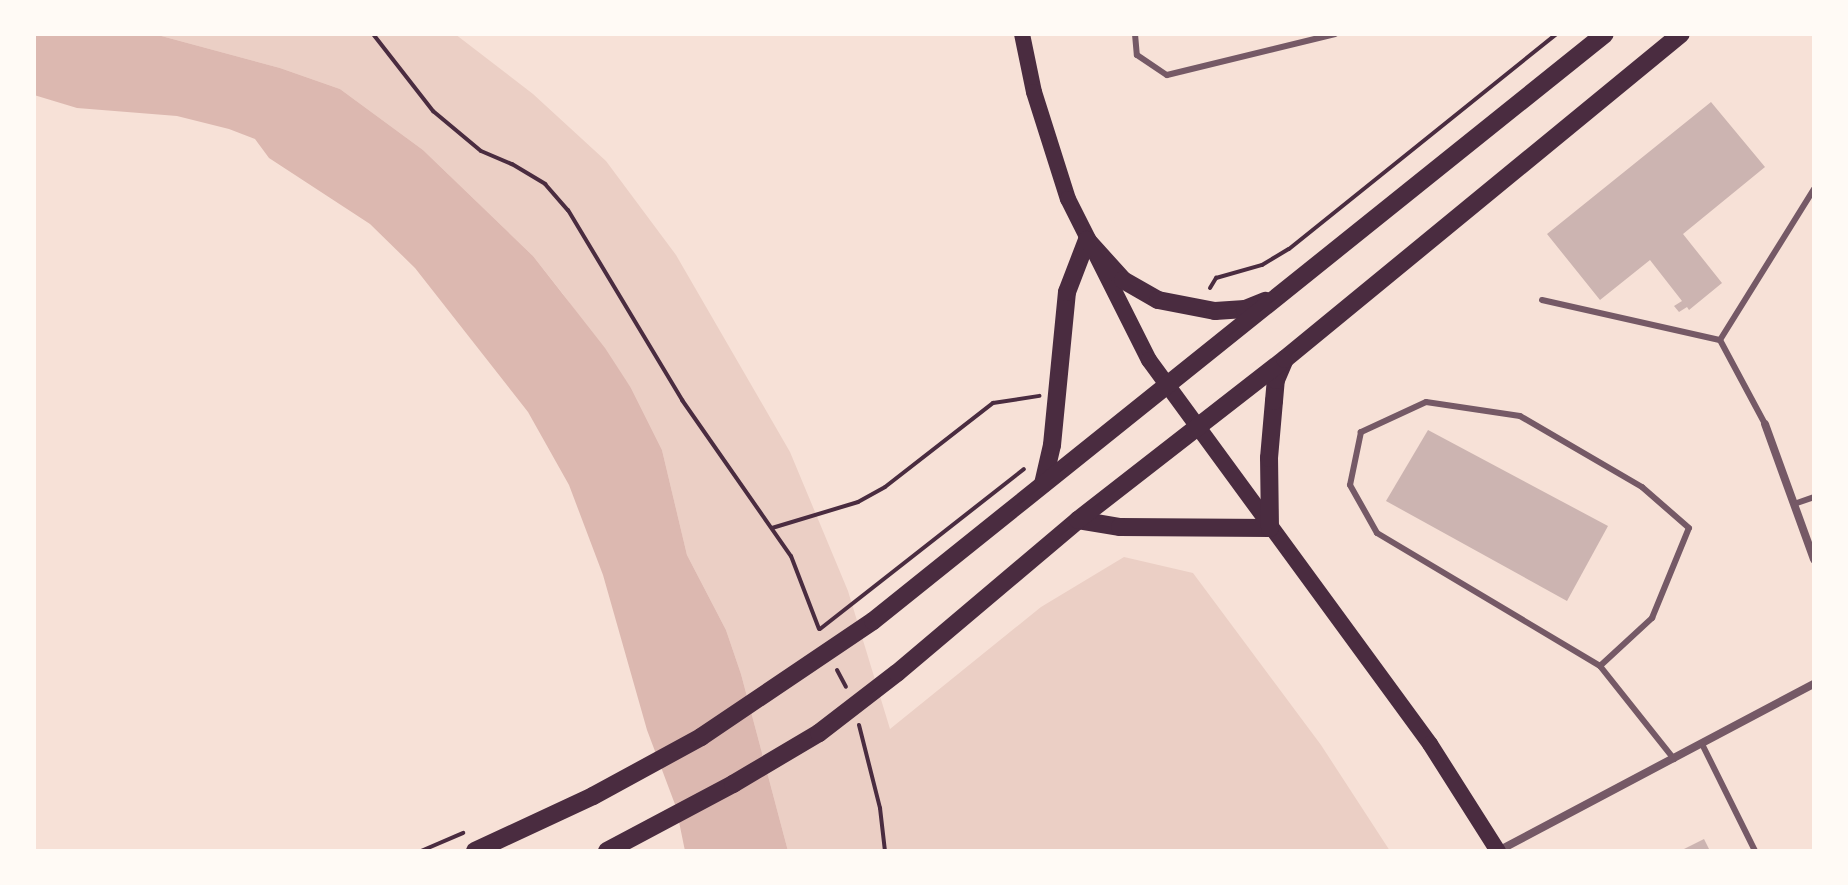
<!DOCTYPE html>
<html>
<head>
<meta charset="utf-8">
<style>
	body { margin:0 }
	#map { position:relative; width:1848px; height:885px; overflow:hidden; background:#f7e1d7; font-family:Ubuntu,sans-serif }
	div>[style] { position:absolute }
	.green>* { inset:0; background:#ebcfc5 }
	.water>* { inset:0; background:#dcb8b0 }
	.building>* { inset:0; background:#ccb4b1 }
	.path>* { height:4px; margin:-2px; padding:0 2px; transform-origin:2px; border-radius:2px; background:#4a2c40 }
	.service>* { height:6px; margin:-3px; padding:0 3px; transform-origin:3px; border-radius:3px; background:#755966 }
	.minor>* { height:8px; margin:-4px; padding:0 4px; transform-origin:4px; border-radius:4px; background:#755966 }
	.secondary>* { height:16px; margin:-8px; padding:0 8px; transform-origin:8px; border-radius:8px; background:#4a2c40 }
	.primary>* { height:18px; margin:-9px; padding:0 9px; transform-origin:9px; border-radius:9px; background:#4a2c40 }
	span { translate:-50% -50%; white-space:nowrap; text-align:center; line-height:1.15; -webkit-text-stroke:6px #fffaf5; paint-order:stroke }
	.frame { position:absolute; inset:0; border:36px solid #fffaf5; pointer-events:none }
</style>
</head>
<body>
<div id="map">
	<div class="green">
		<div style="clip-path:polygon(154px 34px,455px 34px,533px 94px,606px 161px,676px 255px,790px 452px,848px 591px,890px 729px,1041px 607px,1124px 557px,1193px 573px,1321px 745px,1390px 851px,788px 851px,741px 674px,726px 630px,687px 555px,662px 450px,631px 388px,563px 294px,533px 256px,423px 150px,340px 89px,280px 68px)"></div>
	</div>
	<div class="water">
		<div style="clip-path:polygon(34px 34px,154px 34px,280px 68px,340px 89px,423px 150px,533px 256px,605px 348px,631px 388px,662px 450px,687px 555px,726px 630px,741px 674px,788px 851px,685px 851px,676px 807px,647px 730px,603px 575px,569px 485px,528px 412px,415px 268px,370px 224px,269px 158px,255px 139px,229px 129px,177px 116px,77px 108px,34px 95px)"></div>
	</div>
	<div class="building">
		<div style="clip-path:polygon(1711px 102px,1765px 167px,1683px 234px,1722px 283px,1689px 310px,1687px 307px,1679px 312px,1674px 306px,1682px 301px,1650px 260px,1600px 300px,1547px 234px)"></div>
		<div style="clip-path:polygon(1428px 430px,1608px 526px,1567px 601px,1386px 501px)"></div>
		<div style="clip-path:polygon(1704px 839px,1710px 851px,1680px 851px)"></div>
	</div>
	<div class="path">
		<div style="left:373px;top:34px;width:98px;rotate:52.1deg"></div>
		<div style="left:433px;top:111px;width:62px;rotate:39.8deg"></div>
		<div style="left:481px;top:151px;width:34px;rotate:23deg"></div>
		<div style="left:512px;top:164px;width:39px;rotate:31deg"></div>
		<div style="left:545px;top:184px;width:35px;rotate:49deg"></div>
		<div style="left:568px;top:210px;width:222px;rotate:59deg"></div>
		<div style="left:682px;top:400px;width:190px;rotate:55.1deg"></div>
		<div style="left:791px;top:556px;width:78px;rotate:69deg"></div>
		<div style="left:1210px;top:288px;width:12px;rotate:-59deg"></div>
		<div style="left:1216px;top:278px;width:48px;rotate:-15.8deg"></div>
		<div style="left:1262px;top:265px;width:31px;rotate:-31deg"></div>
		<div style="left:1289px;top:249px;width:343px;rotate:-38.8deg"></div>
		<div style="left:772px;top:528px;width:90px;rotate:-16.8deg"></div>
		<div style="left:858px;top:502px;width:31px;rotate:-29deg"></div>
		<div style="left:885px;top:487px;width:137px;rotate:-37.9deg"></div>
		<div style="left:993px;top:403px;width:47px;rotate:-8.7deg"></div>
		<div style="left:820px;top:629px;width:259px;rotate:-38.1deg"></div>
		<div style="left:837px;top:670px;width:19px;rotate:62deg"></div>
		<div style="left:859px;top:725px;width:86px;rotate:75.8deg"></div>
		<div style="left:880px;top:808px;width:43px;rotate:83.4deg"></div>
		<div style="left:421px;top:851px;width:46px;rotate:-23.2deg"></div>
	</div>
	<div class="service">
		<div style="left:1135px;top:34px;width:21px;rotate:85deg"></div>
		<div style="left:1137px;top:55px;width:36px;rotate:34deg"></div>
		<div style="left:1167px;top:75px;width:173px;rotate:-13.7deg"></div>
		<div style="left:1542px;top:300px;width:182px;rotate:12.7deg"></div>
		<div style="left:1720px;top:340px;width:95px;rotate:61.8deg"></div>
		<div style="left:1720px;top:340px;width:178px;rotate:-58.1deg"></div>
		<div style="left:1794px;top:504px;width:21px;rotate:-19deg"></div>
		<div style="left:1600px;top:666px;width:71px;rotate:-42.7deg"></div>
		<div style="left:1652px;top:618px;width:97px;rotate:-67.7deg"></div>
		<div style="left:1689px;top:528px;width:62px;rotate:-138.9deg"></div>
		<div style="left:1642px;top:487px;width:141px;rotate:-149.8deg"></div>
		<div style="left:1520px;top:416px;width:95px;rotate:-171.5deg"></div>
		<div style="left:1426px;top:402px;width:72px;rotate:155.2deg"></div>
		<div style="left:1361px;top:432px;width:54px;rotate:101.7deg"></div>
		<div style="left:1350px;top:485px;width:55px;rotate:60.6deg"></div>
		<div style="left:1377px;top:533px;width:260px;rotate:30.8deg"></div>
		<div style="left:1600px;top:666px;width:119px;rotate:51.5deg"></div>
		<div style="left:1702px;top:744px;width:119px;rotate:63.6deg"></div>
	</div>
	<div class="minor">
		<div style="left:1765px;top:424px;width:144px;rotate:70.1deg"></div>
		<div style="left:1498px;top:851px;width:357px;rotate:-27.9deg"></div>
	</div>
	<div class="secondary">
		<div style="left:1022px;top:34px;width:59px;rotate:78.3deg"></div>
		<div style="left:1034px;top:92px;width:112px;rotate:72.4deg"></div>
		<div style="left:1068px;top:199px;width:180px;rotate:63.3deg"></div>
		<div style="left:1149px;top:360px;width:476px;rotate:53.8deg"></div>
		<div style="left:1430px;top:744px;width:127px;rotate:57.6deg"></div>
	</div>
	<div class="primary">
		<div style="left:1043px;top:484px;width:40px;rotate:-77deg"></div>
		<div style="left:1052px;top:445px;width:154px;rotate:-84.4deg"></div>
		<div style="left:1067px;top:292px;width:56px;rotate:-69deg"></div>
		<div style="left:1087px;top:240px;width:54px;rotate:48deg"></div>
		<div style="left:1123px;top:280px;width:40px;rotate:29.7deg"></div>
		<div style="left:1158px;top:300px;width:58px;rotate:10.9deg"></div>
		<div style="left:1215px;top:311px;width:30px;rotate:-4deg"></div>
		<div style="left:1245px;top:309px;width:22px;rotate:-22deg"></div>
		<div style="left:1078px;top:520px;width:43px;rotate:9.5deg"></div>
		<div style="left:1120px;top:527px;width:150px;rotate:0.4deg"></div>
		<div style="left:1270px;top:528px;width:70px;rotate:-90.8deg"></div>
		<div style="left:1269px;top:458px;width:57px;rotate:-85deg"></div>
		<div style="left:1274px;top:401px;width:21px;rotate:-85deg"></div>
		<div style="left:1276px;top:380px;width:21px;rotate:-67deg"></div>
		<div style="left:475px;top:851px;width:130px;rotate:-25deg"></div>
		<div style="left:593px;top:796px;width:123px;rotate:-28.6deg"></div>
		<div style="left:701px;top:737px;width:207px;rotate:-34deg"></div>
		<div style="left:873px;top:621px;width:938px;rotate:-38.73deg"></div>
		<div style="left:607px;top:851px;width:143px;rotate:-28deg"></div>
		<div style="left:733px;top:784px;width:100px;rotate:-30.7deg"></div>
		<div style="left:819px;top:733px;width:98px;rotate:-37.6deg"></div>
		<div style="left:897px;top:673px;width:237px;rotate:-40.2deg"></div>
		<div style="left:1078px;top:520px;width:262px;rotate:-37.9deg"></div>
		<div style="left:1285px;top:359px;width:512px;rotate:-39.38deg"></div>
	</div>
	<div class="frame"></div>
</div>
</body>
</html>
